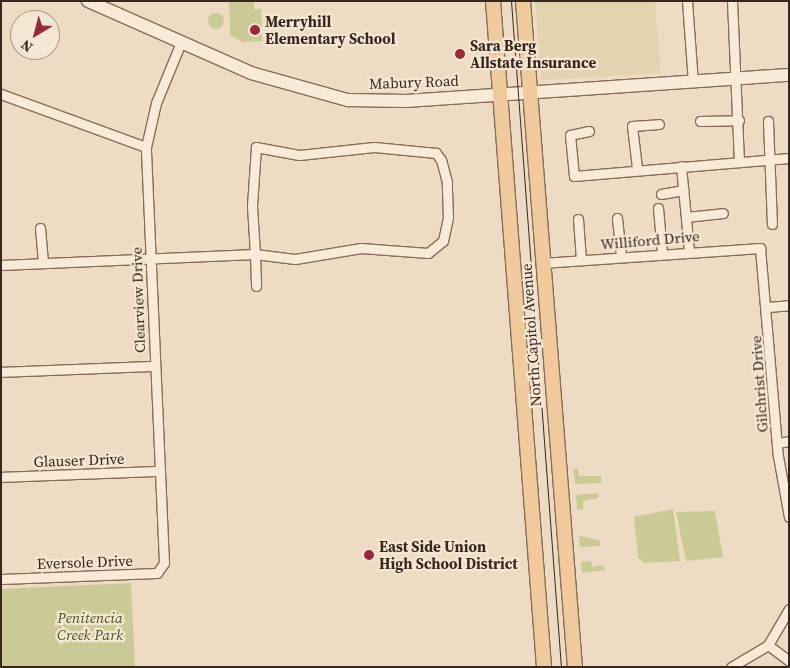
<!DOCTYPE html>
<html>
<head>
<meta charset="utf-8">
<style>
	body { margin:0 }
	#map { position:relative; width:790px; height:668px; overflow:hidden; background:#eddbc3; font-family:"Source Serif 4",serif }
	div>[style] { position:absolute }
	.farmland>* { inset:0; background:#e3d4b1 }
	.green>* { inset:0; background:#cbca97 }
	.round { border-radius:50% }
	.roads { filter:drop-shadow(1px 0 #876c5a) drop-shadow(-1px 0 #876c5a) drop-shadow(0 1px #876c5a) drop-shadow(0 -1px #876c5a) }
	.street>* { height:9px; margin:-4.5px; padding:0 4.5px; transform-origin:4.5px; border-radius:4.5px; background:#f8ead6 }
	.secondary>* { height:12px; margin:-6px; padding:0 6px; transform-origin:6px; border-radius:6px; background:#f8ead6 }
	.primary>* { height:14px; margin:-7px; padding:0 7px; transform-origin:7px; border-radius:7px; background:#f0ca9c }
	.tram>* { height:1px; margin:-0.5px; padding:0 0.5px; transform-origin:0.5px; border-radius:0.5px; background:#38271e }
	.dots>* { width:14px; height:14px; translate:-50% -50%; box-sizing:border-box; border:2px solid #f5e6d3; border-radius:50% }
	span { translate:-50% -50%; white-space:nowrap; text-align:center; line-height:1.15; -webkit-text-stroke:4.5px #f5e6d3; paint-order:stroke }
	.poi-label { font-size:15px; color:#38271e; font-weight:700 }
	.left { translate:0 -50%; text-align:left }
	.street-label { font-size:15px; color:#38271e }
	.park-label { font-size:15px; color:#4e5425; font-style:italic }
	.frame { position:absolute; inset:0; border:2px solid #38271e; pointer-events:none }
	.north { position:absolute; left:10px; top:10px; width:50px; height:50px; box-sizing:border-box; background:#f5e6d3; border:1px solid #a99a8b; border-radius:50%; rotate:217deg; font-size:14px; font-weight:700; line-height:20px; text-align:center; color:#38271e }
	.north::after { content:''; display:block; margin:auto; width:18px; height:22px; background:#952b3a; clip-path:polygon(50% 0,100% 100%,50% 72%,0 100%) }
</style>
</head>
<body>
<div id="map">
	<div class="farmland">
		<div style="clip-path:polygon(535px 1px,655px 1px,661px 73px,541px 80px)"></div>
	</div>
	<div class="green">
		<div style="clip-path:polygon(229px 1px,254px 1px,254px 9px,261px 9px,262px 41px,243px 42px,230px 35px)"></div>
		<div class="round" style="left:208px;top:13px;width:16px;height:16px"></div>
		<div style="clip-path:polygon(573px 469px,578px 469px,579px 476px,601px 476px,601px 483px,575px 484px)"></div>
		<div style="clip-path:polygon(598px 493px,598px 498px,583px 501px,583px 509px,577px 510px,576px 495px)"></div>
		<div style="clip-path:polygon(673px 509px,680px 561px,644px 563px,638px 557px,634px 517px)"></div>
		<div style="clip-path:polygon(715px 511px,723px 557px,686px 561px,676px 512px)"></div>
		<div style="clip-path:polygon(579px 536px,600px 540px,600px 546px,580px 547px)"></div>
		<div style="clip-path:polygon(591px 561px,592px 567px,603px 565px,605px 570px,582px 573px,581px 562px)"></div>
		<div style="clip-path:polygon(131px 583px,135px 667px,1px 667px,1px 589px)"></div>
	</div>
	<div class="roads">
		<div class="street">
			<div style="left:687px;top:1px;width:81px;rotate:85.8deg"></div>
			<div style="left:732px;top:1px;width:160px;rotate:87.5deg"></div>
			<div style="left:1px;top:94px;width:154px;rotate:20.1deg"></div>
			<div style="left:700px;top:121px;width:39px;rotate:-1deg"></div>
			<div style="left:768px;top:121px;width:103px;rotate:87.8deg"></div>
			<div style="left:589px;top:131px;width:19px;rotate:168deg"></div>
			<div style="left:570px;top:135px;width:41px;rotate:84.4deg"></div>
			<div style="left:574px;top:176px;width:216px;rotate:-4.8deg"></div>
			<div style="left:681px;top:166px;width:85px;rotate:84.6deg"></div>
			<div style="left:637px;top:168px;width:42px;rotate:-96.8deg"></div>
			<div style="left:632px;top:126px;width:27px;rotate:-4deg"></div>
			<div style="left:661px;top:194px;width:23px;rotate:-10deg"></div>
			<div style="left:658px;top:208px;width:45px;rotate:84.9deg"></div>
			<div style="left:686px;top:217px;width:37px;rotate:-6deg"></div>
			<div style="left:617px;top:218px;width:39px;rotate:84deg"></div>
			<div style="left:578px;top:219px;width:41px;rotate:85.8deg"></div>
			<div style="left:40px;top:228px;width:33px;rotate:85deg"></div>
			<div style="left:542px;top:263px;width:219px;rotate:-3.9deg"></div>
			<div style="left:760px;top:248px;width:209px;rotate:85.1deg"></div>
			<div style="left:778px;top:456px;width:62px;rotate:79.8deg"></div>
			<div style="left:1px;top:265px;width:254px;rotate:-2.5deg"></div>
			<div style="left:255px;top:254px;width:40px;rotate:7.1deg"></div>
			<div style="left:295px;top:259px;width:67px;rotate:-9.5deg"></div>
			<div style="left:361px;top:248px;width:67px;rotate:4.3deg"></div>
			<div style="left:428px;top:253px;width:19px;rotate:-39deg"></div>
			<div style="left:443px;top:241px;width:24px;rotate:-78deg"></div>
			<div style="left:448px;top:218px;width:36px;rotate:-92deg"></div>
			<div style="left:447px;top:182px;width:23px;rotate:-105deg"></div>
			<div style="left:441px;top:160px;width:9px;rotate:-126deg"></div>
			<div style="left:436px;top:153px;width:62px;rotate:-174.5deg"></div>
			<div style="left:374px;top:147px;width:75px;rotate:173.9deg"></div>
			<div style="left:299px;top:155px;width:44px;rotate:-169.5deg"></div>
			<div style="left:256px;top:147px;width:59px;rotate:93.9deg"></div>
			<div style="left:252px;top:206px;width:48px;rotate:86.4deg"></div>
			<div style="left:255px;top:254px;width:32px;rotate:88deg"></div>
			<div style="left:768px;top:307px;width:21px;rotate:-5deg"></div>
			<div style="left:1px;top:372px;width:152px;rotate:-2.3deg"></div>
			<div style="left:777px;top:443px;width:12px;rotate:-9deg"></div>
			<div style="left:1px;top:477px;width:157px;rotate:-2.2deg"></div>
			<div style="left:1px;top:579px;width:156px;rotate:-2.2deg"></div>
			<div style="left:157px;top:573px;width:12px;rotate:-55deg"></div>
			<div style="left:164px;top:563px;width:416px;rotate:-92.5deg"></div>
			<div style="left:146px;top:147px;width:45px;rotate:-77.2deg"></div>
			<div style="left:156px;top:103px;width:66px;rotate:-67.7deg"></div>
			<div style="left:768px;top:645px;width:26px;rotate:37deg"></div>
			<div style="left:731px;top:667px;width:43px;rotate:-30.7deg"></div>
			<div style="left:768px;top:645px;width:42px;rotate:-59.7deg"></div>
		</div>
		<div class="secondary">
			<div style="left:88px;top:1px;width:178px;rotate:23.8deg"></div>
			<div style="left:251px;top:73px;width:101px;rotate:15.6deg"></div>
			<div style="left:348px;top:100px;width:58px;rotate:1deg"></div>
			<div style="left:406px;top:101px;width:384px;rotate:-3.9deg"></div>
		</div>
		<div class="primary">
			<div style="left:493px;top:1px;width:668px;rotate:85.62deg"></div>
			<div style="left:523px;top:1px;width:668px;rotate:85.54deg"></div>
		</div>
	</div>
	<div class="tram">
		<div style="left:511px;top:1px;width:668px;rotate:85.71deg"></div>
	</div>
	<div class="dots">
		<div style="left:255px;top:30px;background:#952b3a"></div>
		<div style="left:460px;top:54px;background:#952b3a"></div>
		<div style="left:369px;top:555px;background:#952b3a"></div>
	</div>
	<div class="poi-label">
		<span class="left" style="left:265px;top:30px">Merryhill<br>Elementary School</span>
		<span class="left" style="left:470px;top:54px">Sara Berg<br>Allstate Insurance</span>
		<span class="left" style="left:379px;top:555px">East Side Union<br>High School District</span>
	</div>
	<div class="street-label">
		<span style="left:414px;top:82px;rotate:-2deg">Mabury Road</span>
		<span style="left:650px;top:240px;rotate:-5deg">Williford Drive</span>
		<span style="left:138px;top:300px;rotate:-92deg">Clearview Drive</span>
		<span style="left:531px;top:335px;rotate:-94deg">North Capitol Avenue</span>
		<span style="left:759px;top:384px;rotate:-94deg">Gilchrist Drive</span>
		<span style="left:79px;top:460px;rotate:-2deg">Glauser Drive</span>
		<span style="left:85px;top:562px;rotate:-2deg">Eversole Drive</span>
	</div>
	<div class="park-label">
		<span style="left:90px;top:626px">Penitencia<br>Creek Park</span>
	</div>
	<div class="frame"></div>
	<div class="north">N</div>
</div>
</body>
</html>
